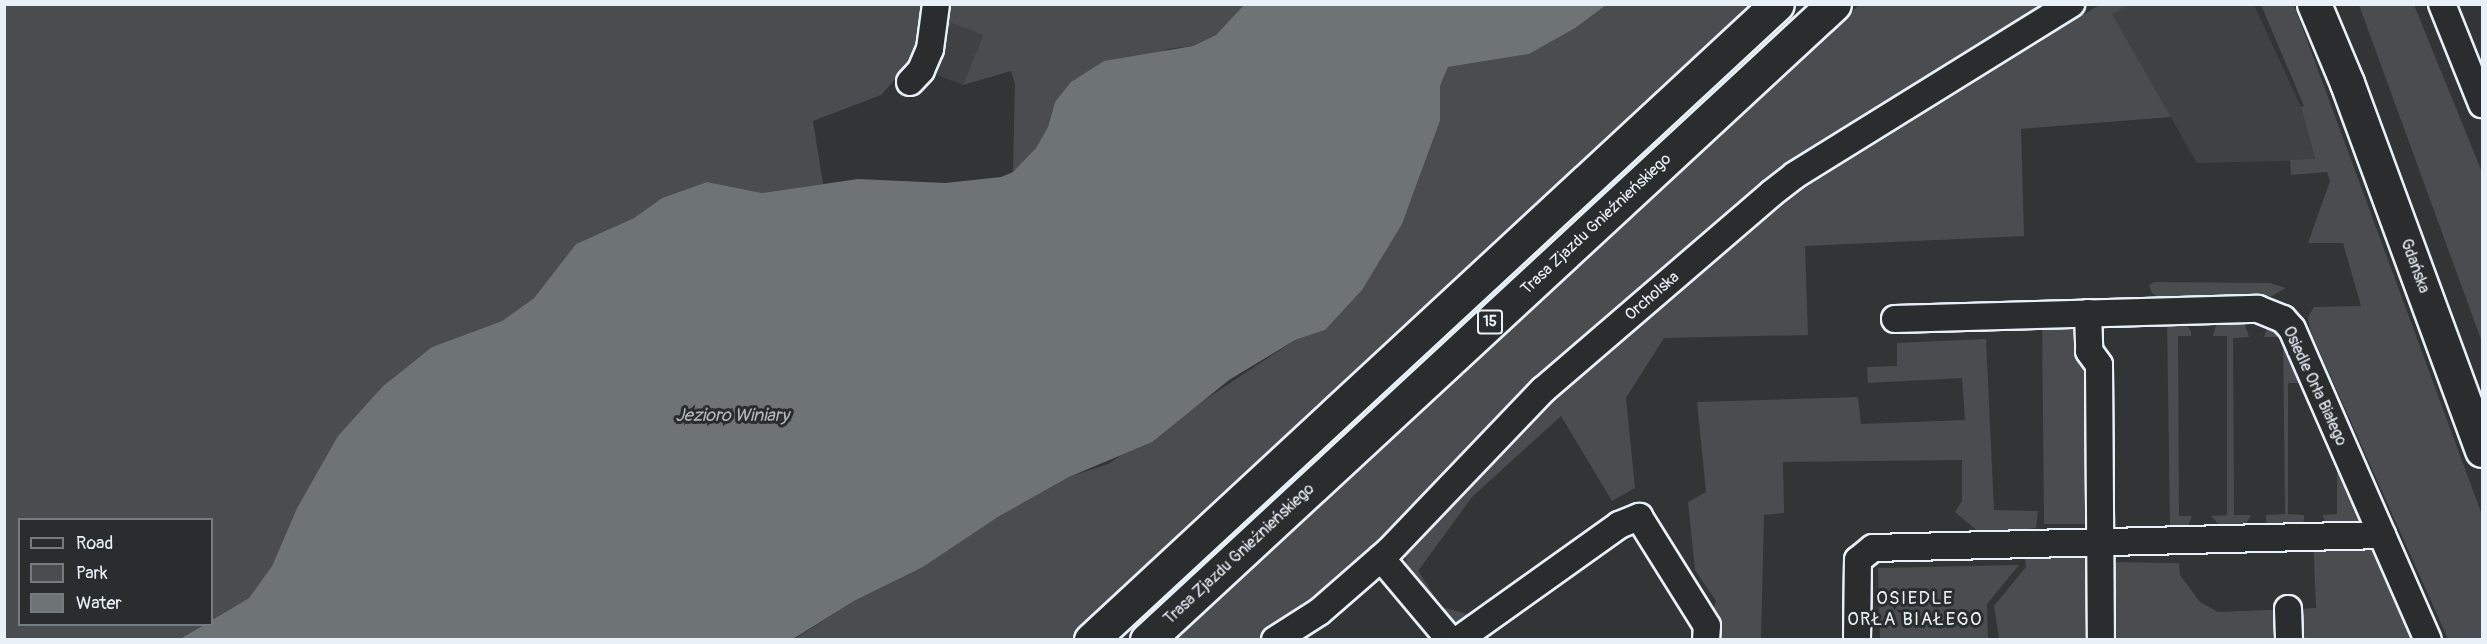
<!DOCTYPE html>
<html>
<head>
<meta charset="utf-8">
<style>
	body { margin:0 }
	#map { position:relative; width:2487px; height:644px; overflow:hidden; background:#323536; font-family:Pangolin,sans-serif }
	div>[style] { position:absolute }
	.built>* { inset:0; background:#3f4244 }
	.green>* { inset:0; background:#494d4f }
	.water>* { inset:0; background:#6e7376 }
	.roads { filter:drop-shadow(2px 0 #e8f1f8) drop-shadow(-2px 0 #e8f1f8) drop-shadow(0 2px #e8f1f8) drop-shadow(0 -2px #e8f1f8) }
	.street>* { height:26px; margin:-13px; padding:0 13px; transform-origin:13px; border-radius:13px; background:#2a2d2e }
	.secondary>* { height:33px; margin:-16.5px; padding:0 16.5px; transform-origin:16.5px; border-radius:16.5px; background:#2a2d2e }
	.primary>* { height:33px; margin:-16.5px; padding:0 16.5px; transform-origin:16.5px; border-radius:16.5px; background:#2a2d2e }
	span { translate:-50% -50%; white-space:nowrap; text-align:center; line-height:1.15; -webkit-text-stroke:6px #2a2d2e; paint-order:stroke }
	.shield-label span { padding:2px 4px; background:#2a2d2e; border:2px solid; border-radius:4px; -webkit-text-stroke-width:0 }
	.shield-label { font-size:15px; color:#e8f1f8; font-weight:700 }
	.street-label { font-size:16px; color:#e8f1f8 }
	.water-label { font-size:18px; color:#b1b8be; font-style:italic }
	.neighbourhood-label { font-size:18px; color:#e8f1f8; letter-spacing:1.5px }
	.frame { position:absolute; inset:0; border:6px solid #e8f1f8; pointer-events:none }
	.legend { position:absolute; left:18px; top:518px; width:195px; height:108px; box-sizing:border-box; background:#2a2d2e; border:2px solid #767b7f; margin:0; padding:8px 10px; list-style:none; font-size:18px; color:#e8f1f8 }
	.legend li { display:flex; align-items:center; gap:12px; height:30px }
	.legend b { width:30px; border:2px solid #767b7f }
</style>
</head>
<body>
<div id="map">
	<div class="built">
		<div style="clip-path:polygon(2128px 5px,2254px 5px,2301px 107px,2315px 160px,2197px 163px,2111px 13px)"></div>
		<div style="clip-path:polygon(952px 23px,983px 35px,963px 85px,932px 73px)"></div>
	</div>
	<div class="green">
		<div style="clip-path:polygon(4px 5px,931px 5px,920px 66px,912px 60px,881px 95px,813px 121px,823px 184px,762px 193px,707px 182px,662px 198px,634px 218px,576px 244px,534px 298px,502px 321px,432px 347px,383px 386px,338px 437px,297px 508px,272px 566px,249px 598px,212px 620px,212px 520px,20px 520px,20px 624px,204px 625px,180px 640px,5px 639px)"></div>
		<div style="clip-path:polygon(949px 5px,1245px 5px,1216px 35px,1193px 46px,1167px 49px,1055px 102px,1048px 128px,1036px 148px,1013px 172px,1015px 84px,1011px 71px,963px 85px,983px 35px,952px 23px,930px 72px,948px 23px)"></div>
		<div style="clip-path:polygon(1606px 5px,1764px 5px,1072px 639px,793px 640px,854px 601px,923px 567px,998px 517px,1069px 477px,1108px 464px,1295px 340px,1325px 330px,1408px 208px,1440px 121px,1440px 86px,1448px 67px,1529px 54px)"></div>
		<div style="clip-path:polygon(1859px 5px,2054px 5px,1816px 150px,1382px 546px,1295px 618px,1260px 639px,1167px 640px,1705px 150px)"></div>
		<div style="clip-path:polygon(2099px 5px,2128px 5px,2112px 14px,2171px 117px,2021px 129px,2024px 236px,1805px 246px,1808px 335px,1664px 338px,1626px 398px,1635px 488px,1612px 501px,1561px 416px,1472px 497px,1418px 571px,1442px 607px,1475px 616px,1464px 622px,1451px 622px,1442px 616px,1406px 565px,1405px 551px,1551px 400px,1800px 191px)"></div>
		<div style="clip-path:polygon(2261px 5px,2294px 5px,2482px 515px,2482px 639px,2448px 639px,2310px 330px,2308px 317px,2314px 307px,2361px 306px,2343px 243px,2308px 243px,2330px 181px,2327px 172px,2291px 175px,2290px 160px,2315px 159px,2301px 107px,2304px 106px)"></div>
		<div style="clip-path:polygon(2359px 5px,2414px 5px,2482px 172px,2482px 342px)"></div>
		<div style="clip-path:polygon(2154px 282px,2270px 283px,2286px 288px,2272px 296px,2164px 300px,2152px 293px,2149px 286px)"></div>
		<div style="clip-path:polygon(2080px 313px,2090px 367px,2090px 524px,2044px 524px,2042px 315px)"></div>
		<div style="clip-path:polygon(2167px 318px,2182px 318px,2191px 331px,2191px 336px,2178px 336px,2179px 516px,2192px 516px,2188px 526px,2170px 527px)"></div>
		<div style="clip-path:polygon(2217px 321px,2244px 322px,2249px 337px,2233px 338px,2234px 515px,2251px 515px,2244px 527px,2221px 527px,2211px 516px,2227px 515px,2227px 336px,2213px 336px)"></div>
		<div style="clip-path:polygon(2273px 325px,2283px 331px,2305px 383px,2288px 383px,2288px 514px,2304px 515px,2304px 521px,2296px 528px,2274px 528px,2266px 522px,2266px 515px,2285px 514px,2283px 337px,2264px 337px,2267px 328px)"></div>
		<div style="clip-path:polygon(1986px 339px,1994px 510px,2038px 511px,2036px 528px,1980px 533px,1955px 512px,1962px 501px,1962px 460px,1783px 462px,1784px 513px,1764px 515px,1761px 639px,1715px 640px,1707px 626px,1716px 601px,1695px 570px,1688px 502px,1706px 492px,1697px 402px,1858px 397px,1861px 424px,1965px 420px,1962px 378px,1868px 383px,1867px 367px,1897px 366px,1897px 343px)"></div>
		<div style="clip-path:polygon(2337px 457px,2362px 519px,2358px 523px,2328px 526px,2322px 515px,2337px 514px)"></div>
		<div style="clip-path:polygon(2382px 535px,2428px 639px,2101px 639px,2099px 562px,2179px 563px,2180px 575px,2200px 602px,2218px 612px,2316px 608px,2313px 536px)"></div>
		<div style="clip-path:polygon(2088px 546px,2090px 639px,1999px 639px,1994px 606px,2026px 567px,2024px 551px)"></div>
		<div style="clip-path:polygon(2019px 565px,1987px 604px,1988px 639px,1880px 639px,1878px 568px)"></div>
	</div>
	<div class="water">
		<div style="clip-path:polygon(1245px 4px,1606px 5px,1575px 28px,1529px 54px,1448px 67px,1440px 86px,1440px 121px,1402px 224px,1362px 290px,1325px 330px,1295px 340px,1229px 380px,1152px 442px,1069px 477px,998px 517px,923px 567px,854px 601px,793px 639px,180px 639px,204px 625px,212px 624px,212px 620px,249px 598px,272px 566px,297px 508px,338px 436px,383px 386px,432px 347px,502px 321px,534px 298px,576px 244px,634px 218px,662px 198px,707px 182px,762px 193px,858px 179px,945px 183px,1001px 177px,1013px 172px,1036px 148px,1048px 127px,1055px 102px,1071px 82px,1104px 61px,1193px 46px,1216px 35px)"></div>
	</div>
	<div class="roads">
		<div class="street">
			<div style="left:2442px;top:4px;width:108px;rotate:68.2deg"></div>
			<div style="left:910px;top:82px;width:16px;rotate:-47deg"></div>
			<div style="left:921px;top:70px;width:23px;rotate:-67deg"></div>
			<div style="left:930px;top:49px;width:45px;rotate:-82.4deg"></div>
			<div style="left:2088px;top:313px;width:38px;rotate:88deg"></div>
			<div style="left:2089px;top:351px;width:17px;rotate:54deg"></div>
			<div style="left:2099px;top:365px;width:275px;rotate:89.6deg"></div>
			<div style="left:1895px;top:319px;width:363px;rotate:-1.6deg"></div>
			<div style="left:2258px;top:309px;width:27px;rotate:22deg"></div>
			<div style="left:2283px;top:319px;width:13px;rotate:48deg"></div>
			<div style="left:2292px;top:329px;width:339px;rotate:66.4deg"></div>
			<div style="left:1381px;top:558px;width:107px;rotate:49.9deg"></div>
			<div style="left:2288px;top:609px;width:31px;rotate:88deg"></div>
			<div style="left:1275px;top:640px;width:52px;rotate:-32.5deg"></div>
			<div style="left:1319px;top:612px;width:93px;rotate:-41.1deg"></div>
			<div style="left:1389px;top:551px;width:223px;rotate:-46.3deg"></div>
			<div style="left:1543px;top:390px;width:302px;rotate:-40.7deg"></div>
			<div style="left:1772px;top:193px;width:29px;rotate:-38deg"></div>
			<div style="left:1795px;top:175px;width:325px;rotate:-31.8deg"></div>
			<div style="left:1458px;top:640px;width:198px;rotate:-35.5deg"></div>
			<div style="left:1619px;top:525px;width:22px;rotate:-22deg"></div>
			<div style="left:1639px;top:517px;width:128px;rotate:58deg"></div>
			<div style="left:1707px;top:626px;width:14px;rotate:94deg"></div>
			<div style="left:1857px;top:640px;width:80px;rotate:-89.3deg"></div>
			<div style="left:1858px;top:560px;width:19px;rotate:-39deg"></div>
			<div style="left:1873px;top:548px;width:509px;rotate:-1.46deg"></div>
		</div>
		<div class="secondary">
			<div style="left:2314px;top:4px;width:86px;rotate:67.3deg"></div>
			<div style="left:2347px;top:83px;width:391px;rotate:69.8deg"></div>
		</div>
		<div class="primary">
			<div style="left:1091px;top:640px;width:935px;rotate:-42.83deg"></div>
			<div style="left:1147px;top:640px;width:936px;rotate:-42.79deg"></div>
		</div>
	</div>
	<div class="shield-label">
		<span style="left:1490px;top:322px">15</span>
	</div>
	<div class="street-label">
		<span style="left:1596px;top:224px;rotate:-43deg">Trasa Zjazdu Gnieźnieńskiego</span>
		<span style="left:2415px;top:266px;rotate:70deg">Gdańska</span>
		<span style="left:1652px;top:296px;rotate:-41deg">Orcholska</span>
		<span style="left:2315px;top:386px;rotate:65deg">Osiedle Orła Białego</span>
		<span style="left:1239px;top:554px;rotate:-43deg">Trasa Zjazdu Gnieźnieńskiego</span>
	</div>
	<div class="water-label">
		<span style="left:732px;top:416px">Jezioro Winiary</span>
	</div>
	<div class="neighbourhood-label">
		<span style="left:1915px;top:610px">OSIEDLE<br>ORŁA BIAŁEGO</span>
	</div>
	<div class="frame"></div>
	<ul class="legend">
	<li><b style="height:8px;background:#2a2d2e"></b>Road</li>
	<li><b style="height:16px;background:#494d4f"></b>Park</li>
	<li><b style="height:16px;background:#6e7376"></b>Water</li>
	</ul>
</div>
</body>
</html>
